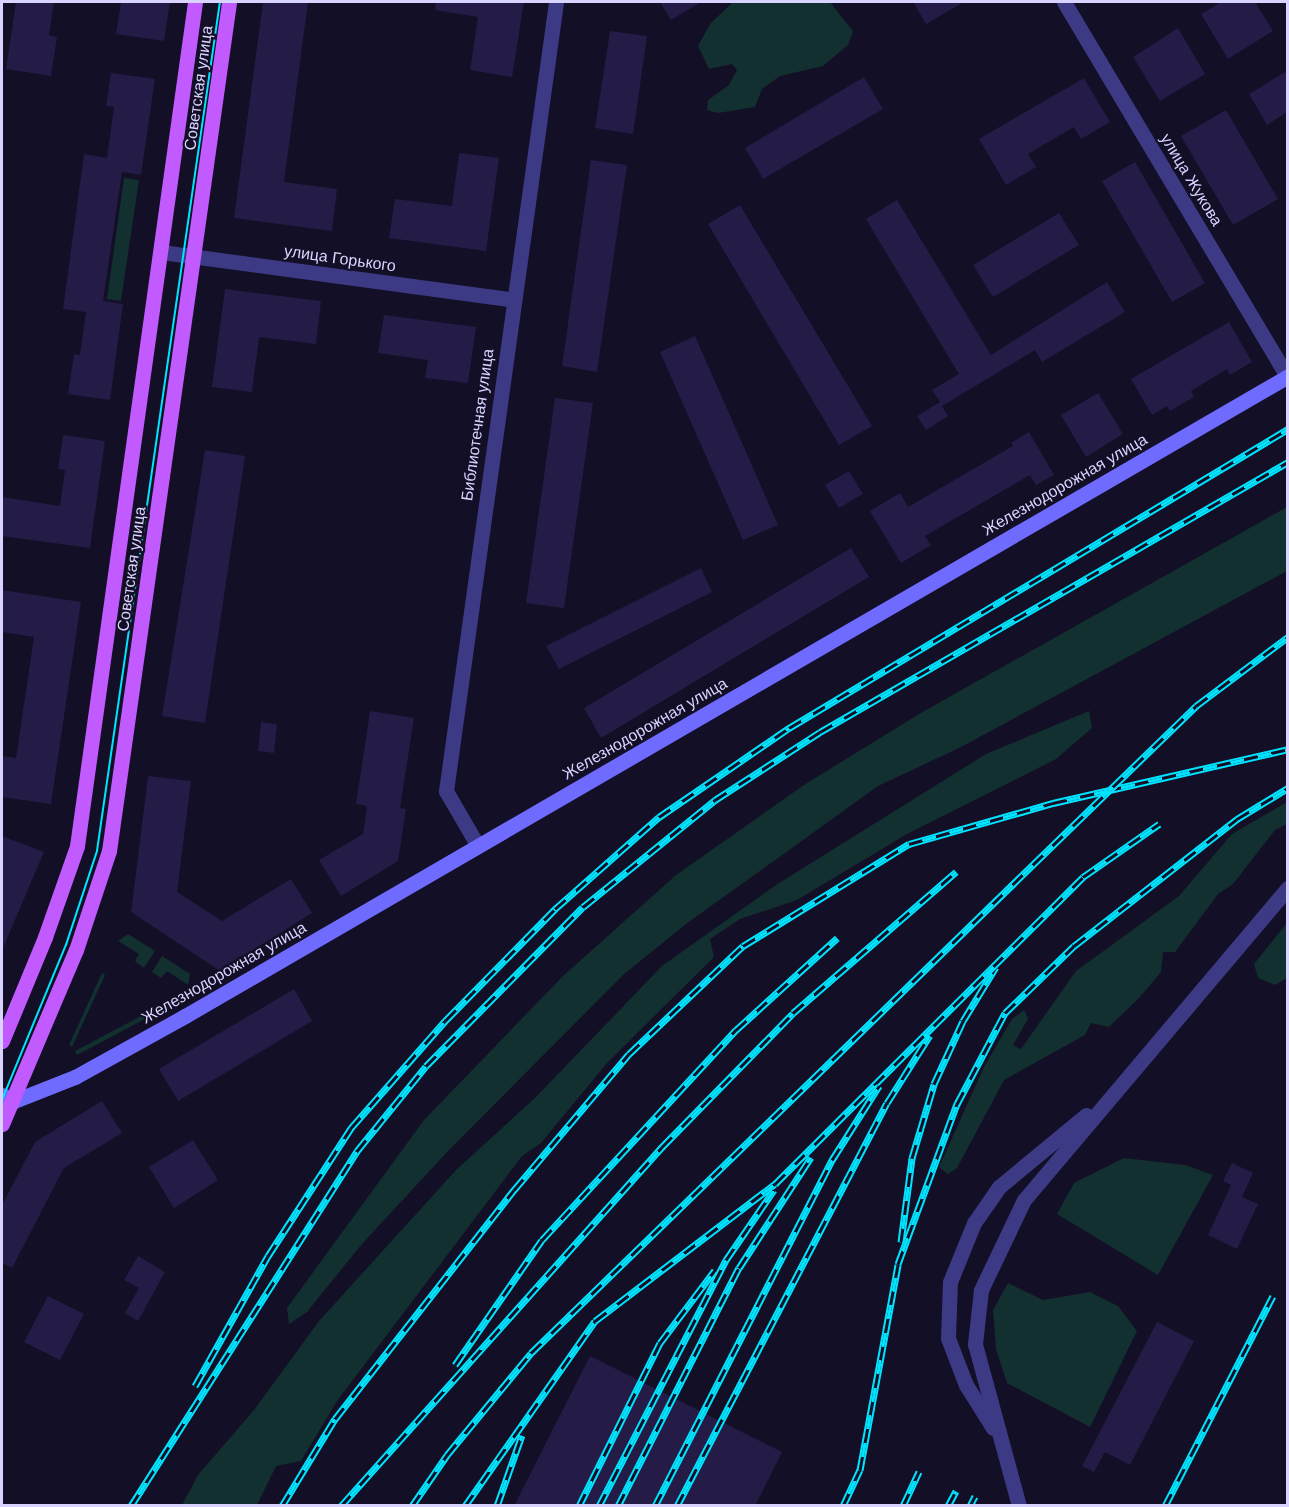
<!DOCTYPE html>
<html>
<head>
<meta charset="utf-8">
<style>
	body { margin:0 }
	#map { position:relative; width:1289px; height:1507px; overflow:hidden; background:#130f26; font-family:Arial,sans-serif }
	div>[style] { position:absolute }
	.green>* { inset:0; background:#12302f }
	.building>* { inset:0; background:#241b47 }
	.minor>* { height:15px; margin:-7.5px; padding:0 7.5px; transform-origin:7.5px; border-radius:7.5px; background:#3d3a85 }
	.secondary>* { height:15px; margin:-7.5px; padding:0 7.5px; transform-origin:7.5px; border-radius:7.5px; background:#6f6bff }
	.primary>* { height:15px; margin:-7.5px; padding:0 7.5px; transform-origin:7.5px; border-radius:7.5px; background:#c25bff }
	.tram>* { height:1.5px; margin:-0.75px; padding:0 0.75px; transform-origin:0.75px; border-radius:0.75px; background:#00e5ff }
	.rail>* { height:7px; margin-top:-3.5px; transform-origin:0; background:repeating-linear-gradient(90deg,#130f26 0 14px,#00e5ff 0 28px); box-sizing:border-box; border-block:2px solid #00e5ff }
	span { translate:-50% -50%; white-space:nowrap; text-align:center; line-height:1.15; -webkit-text-stroke:4.5px #130f26; paint-order:stroke }
	.street-label { font-size:16px; color:#d9d4ff }
	.frame { position:absolute; inset:0; border:3px solid #d9d4ff; pointer-events:none }
</style>
</head>
<body>
<div id="map">
	<div class="green">
		<div style="clip-path:polygon(733px 2px,830px 2px,853px 31px,848px 45px,823px 66px,780px 76px,762px 89px,755px 107px,718px 113px,707px 110px,708px 100px,729px 85px,737px 70px,732px 64px,709px 69px,698px 46px,710px 24px)"></div>
		<div style="clip-path:polygon(124px 178px,139px 180px,121px 301px,107px 299px)"></div>
		<div style="clip-path:polygon(1287px 507px,1287px 571px,961px 747px,878px 786px,686px 924px,623px 975px,448px 1151px,361px 1245px,307px 1312px,289px 1324px,287px 1308px,424px 1120px,562px 977px,676px 875px,804px 785px,919px 714px)"></div>
		<div style="clip-path:polygon(1089px 711px,1092px 728px,1056px 759px,907px 834px,797px 900px,740px 919px,710px 939px,714px 957px,607px 1063px,541px 1143px,522px 1156px,337px 1401px,301px 1461px,276px 1466px,257px 1505px,182px 1505px,198px 1475px,254px 1410px,319px 1321px,456px 1170px,536px 1097px,662px 966px,776px 885px,986px 754px)"></div>
		<div style="clip-path:polygon(1287px 802px,1287px 824px,1275px 830px,1233px 884px,1218px 894px,1175px 952px,1163px 952px,1161px 972px,1139px 998px,1109px 1027px,1091px 1023px,1085px 1035px,1004px 1080px,957px 1168px,948px 1174px,939px 1167px,984px 1067px,1012px 1019px,1024px 1010px,1028px 1019px,1013px 1045px,1021px 1049px,1076px 971px,1179px 896px,1232px 834px)"></div>
		<div style="clip-path:polygon(1287px 923px,1287px 978px,1275px 985px,1258px 978px,1254px 964px)"></div>
		<div style="clip-path:polygon(128px 934px,155px 951px,144px 968px,135px 961px,139px 954px,118px 941px)"></div>
		<div style="clip-path:polygon(162px 956px,190px 974px,188px 985px,167px 971px,161px 978px,152px 972px)"></div>
		<div style="clip-path:polygon(102px 973px,105px 975px,72px 1047px,69px 1045px)"></div>
		<div style="clip-path:polygon(158px 1007px,160px 1011px,77px 1055px,75px 1051px)"></div>
		<div style="clip-path:polygon(1124px 1158px,1185px 1165px,1213px 1175px,1158px 1275px,1057px 1214px,1074px 1183px)"></div>
		<div style="clip-path:polygon(1008px 1283px,1043px 1300px,1090px 1292px,1118px 1306px,1137px 1331px,1090px 1427px,1007px 1383px,996px 1349px,993px 1310px)"></div>
	</div>
	<div class="building">
		<div style="clip-path:polygon(16px 2px,54px 2px,49px 35px,57px 37px,51px 76px,6px 69px)"></div>
		<div style="clip-path:polygon(121px 2px,170px 2px,164px 41px,116px 34px)"></div>
		<div style="clip-path:polygon(263px 2px,308px 2px,284px 182px,337px 189px,332px 231px,234px 218px)"></div>
		<div style="clip-path:polygon(436px 2px,524px 2px,512px 77px,470px 70px,478px 17px,435px 10px)"></div>
		<div style="clip-path:polygon(660px 2px,701px 2px,671px 20px)"></div>
		<div style="clip-path:polygon(913px 2px,964px 2px,926px 24px)"></div>
		<div style="clip-path:polygon(1221px 2px,1255px 2px,1273px 31px,1228px 59px,1201px 14px)"></div>
		<div style="clip-path:polygon(1178px 28px,1205px 74px,1160px 101px,1133px 57px)"></div>
		<div style="clip-path:polygon(610px 31px,647px 36px,633px 134px,595px 128px)"></div>
		<div style="clip-path:polygon(1287px 71px,1287px 112px,1267px 125px,1249px 94px)"></div>
		<div style="clip-path:polygon(111px 73px,155px 79px,141px 175px,122px 172px,103px 301px,123px 304px,110px 400px,68px 394px,74px 354px,80px 355px,86px 312px,63px 309px,84px 154px,107px 158px,114px 107px,106px 106px)"></div>
		<div style="clip-path:polygon(864px 77px,883px 109px,763px 179px,745px 148px)"></div>
		<div style="clip-path:polygon(1084px 78px,1110px 122px,1081px 139px,1074px 127px,1028px 154px,1036px 167px,1006px 185px,979px 139px)"></div>
		<div style="clip-path:polygon(1226px 110px,1278px 199px,1233px 225px,1181px 136px)"></div>
		<div style="clip-path:polygon(459px 153px,499px 158px,486px 251px,389px 238px,395px 199px,452px 206px)"></div>
		<div style="clip-path:polygon(591px 160px,627px 165px,597px 372px,562px 366px)"></div>
		<div style="clip-path:polygon(1135px 162px,1205px 283px,1172px 302px,1102px 181px)"></div>
		<div style="clip-path:polygon(897px 200px,991px 355px,1107px 282px,1125px 312px,1042px 362px,1035px 350px,942px 406px,948px 416px,926px 430px,917px 416px,940px 402px,932px 390px,959px 374px,866px 219px)"></div>
		<div style="clip-path:polygon(740px 205px,872px 426px,839px 445px,708px 224px)"></div>
		<div style="clip-path:polygon(1059px 213px,1079px 245px,993px 297px,973px 265px)"></div>
		<div style="clip-path:polygon(225px 289px,321px 301px,316px 344px,259px 337px,252px 392px,212px 387px)"></div>
		<div style="clip-path:polygon(384px 315px,476px 327px,468px 383px,425px 378px,428px 360px,378px 353px)"></div>
		<div style="clip-path:polygon(1229px 322px,1252px 362px,1230px 375px,1227px 369px,1191px 391px,1194px 397px,1170px 411px,1167px 406px,1152px 415px,1131px 379px)"></div>
		<div style="clip-path:polygon(695px 336px,778px 525px,743px 540px,660px 352px)"></div>
		<div style="clip-path:polygon(1098px 393px,1123px 434px,1086px 457px,1061px 415px)"></div>
		<div style="clip-path:polygon(555px 398px,593px 403px,564px 608px,526px 603px)"></div>
		<div style="clip-path:polygon(1029px 432px,1054px 475px,1036px 485px,1030px 475px,925px 536px,931px 545px,901px 563px,870px 511px,900px 493px,908px 507px,1013px 446px,1011px 443px)"></div>
		<div style="clip-path:polygon(63px 435px,105px 441px,90px 548px,2px 536px,2px 497px,60px 506px,65px 470px,58px 469px)"></div>
		<div style="clip-path:polygon(205px 450px,245px 456px,205px 723px,162px 716px)"></div>
		<div style="clip-path:polygon(849px 471px,863px 494px,839px 508px,825px 485px)"></div>
		<div style="clip-path:polygon(851px 548px,869px 577px,601px 738px,584px 708px)"></div>
		<div style="clip-path:polygon(701px 568px,712px 592px,559px 669px,546px 646px)"></div>
		<div style="clip-path:polygon(2px 590px,81px 602px,51px 804px,2px 797px,2px 756px,16px 758px,34px 637px,2px 632px)"></div>
		<div style="clip-path:polygon(370px 711px,414px 718px,400px 808px,406px 809px,398px 861px,341px 896px,319px 860px,363px 834px,367px 806px,356px 804px)"></div>
		<div style="clip-path:polygon(261px 722px,277px 724px,274px 753px,258px 751px)"></div>
		<div style="clip-path:polygon(148px 776px,191px 781px,177px 892px,222px 921px,291px 879px,312px 913px,220px 971px,131px 912px)"></div>
		<div style="clip-path:polygon(2px 836px,44px 852px,3px 948px,2px 948px)"></div>
		<div style="clip-path:polygon(294px 989px,312px 1021px,178px 1101px,159px 1069px)"></div>
		<div style="clip-path:polygon(102px 1101px,122px 1133px,64px 1168px,12px 1268px,2px 1263px,2px 1205px,35px 1142px)"></div>
		<div style="clip-path:polygon(193px 1140px,218px 1180px,174px 1208px,149px 1167px)"></div>
		<div style="clip-path:polygon(1232px 1163px,1253px 1173px,1242px 1197px,1258px 1204px,1237px 1249px,1208px 1235px,1231px 1185px,1223px 1181px)"></div>
		<div style="clip-path:polygon(138px 1256px,165px 1272px,138px 1321px,125px 1313px,139px 1288px,124px 1280px)"></div>
		<div style="clip-path:polygon(48px 1296px,84px 1314px,60px 1360px,24px 1342px)"></div>
		<div style="clip-path:polygon(1157px 1322px,1194px 1341px,1130px 1465px,1105px 1452px,1094px 1472px,1082px 1466px)"></div>
		<div style="clip-path:polygon(590px 1356px,782px 1452px,755px 1506px,514px 1506px)"></div>
	</div>
	<div class="minor">
		<div style="left:1064px;top:2px;width:435px;rotate:59.2deg"></div>
		<div style="left:161px;top:252px;width:356px;rotate:7.7deg"></div>
		<div style="left:478px;top:846px;width:64px;rotate:-120.2deg"></div>
		<div style="left:446px;top:791px;width:797px;rotate:-82.06deg"></div>
		<div style="left:993px;top:1428px;width:51px;rotate:-122.1deg"></div>
		<div style="left:966px;top:1385px;width:50px;rotate:-111deg"></div>
		<div style="left:948px;top:1338px;width:56px;rotate:-88deg"></div>
		<div style="left:950px;top:1282px;width:64px;rotate:-67.9deg"></div>
		<div style="left:974px;top:1223px;width:44px;rotate:-55.2deg"></div>
		<div style="left:999px;top:1187px;width:113px;rotate:-39.6deg"></div>
		<div style="left:1019px;top:1506px;width:168px;rotate:-105.2deg"></div>
		<div style="left:975px;top:1344px;width:54px;rotate:-83.7deg"></div>
		<div style="left:981px;top:1290px;width:100px;rotate:-64.5deg"></div>
		<div style="left:1024px;top:1200px;width:409px;rotate:-49.8deg"></div>
	</div>
	<div class="secondary">
		<div style="left:2px;top:1095px;width:13px;rotate:27deg"></div>
		<div style="left:14px;top:1101px;width:66px;rotate:-21.5deg"></div>
		<div style="left:75px;top:1077px;width:126px;rotate:-29deg"></div>
		<div style="left:185px;top:1016px;width:1275px;rotate:-30.12deg"></div>
	</div>
	<div class="primary">
		<div style="left:2px;top:1041px;width:113px;rotate:-67.5deg"></div>
		<div style="left:45px;top:937px;width:96px;rotate:-70.6deg"></div>
		<div style="left:77px;top:846px;width:852px;rotate:-82.04deg"></div>
		<div style="left:2px;top:1124px;width:189px;rotate:-67deg"></div>
		<div style="left:76px;top:950px;width:104px;rotate:-71.6deg"></div>
		<div style="left:109px;top:851px;width:857px;rotate:-81.95deg"></div>
	</div>
	<div class="tram">
		<div style="left:2px;top:1100px;width:168px;rotate:-67.6deg"></div>
		<div style="left:66px;top:945px;width:99px;rotate:-71.7deg"></div>
		<div style="left:97px;top:851px;width:858px;rotate:-81.76deg"></div>
	</div>
	<div class="rail">
		<div style="left:901px;top:1242px;width:85px;rotate:-82.5deg"></div>
		<div style="left:912px;top:1158px;width:77px;rotate:-73.4deg"></div>
		<div style="left:934px;top:1084px;width:69px;rotate:-65.3deg"></div>
		<div style="left:963px;top:1021px;width:63px;rotate:-58.6deg"></div>
		<div style="left:455px;top:1365px;width:152px;rotate:-55.2deg"></div>
		<div style="left:542px;top:1240px;width:286px;rotate:-47.3deg"></div>
		<div style="left:736px;top:1030px;width:137px;rotate:-42.3deg"></div>
		<div style="left:195px;top:1386px;width:149px;rotate:-60.7deg"></div>
		<div style="left:268px;top:1256px;width:153px;rotate:-57deg"></div>
		<div style="left:351px;top:1128px;width:144px;rotate:-48.7deg"></div>
		<div style="left:446px;top:1020px;width:156px;rotate:-45.5deg"></div>
		<div style="left:555px;top:909px;width:139px;rotate:-41.5deg"></div>
		<div style="left:659px;top:817px;width:158px;rotate:-34.4deg"></div>
		<div style="left:789px;top:728px;width:582px;rotate:-30.93deg"></div>
		<div style="left:131px;top:1506px;width:421px;rotate:-57.5deg"></div>
		<div style="left:357px;top:1151px;width:109px;rotate:-50.9deg"></div>
		<div style="left:426px;top:1066px;width:223px;rotate:-45.4deg"></div>
		<div style="left:583px;top:907px;width:170px;rotate:-39deg"></div>
		<div style="left:715px;top:800px;width:125px;rotate:-32.9deg"></div>
		<div style="left:820px;top:732px;width:540px;rotate:-29.98deg"></div>
		<div style="left:282px;top:1506px;width:102px;rotate:-58.7deg"></div>
		<div style="left:335px;top:1419px;width:291px;rotate:-52deg"></div>
		<div style="left:514px;top:1190px;width:178px;rotate:-49.8deg"></div>
		<div style="left:629px;top:1054px;width:157px;rotate:-43.5deg"></div>
		<div style="left:743px;top:946px;width:195px;rotate:-31.6deg"></div>
		<div style="left:909px;top:844px;width:150px;rotate:-15.9deg"></div>
		<div style="left:1053px;top:803px;width:241px;rotate:-12.9deg"></div>
		<div style="left:341px;top:1506px;width:482px;rotate:-48.2deg"></div>
		<div style="left:662px;top:1147px;width:187px;rotate:-45.6deg"></div>
		<div style="left:793px;top:1013px;width:216px;rotate:-40.9deg"></div>
		<div style="left:412px;top:1506px;width:62px;rotate:-55.5deg"></div>
		<div style="left:447px;top:1455px;width:132px;rotate:-50.5deg"></div>
		<div style="left:531px;top:1353px;width:928px;rotate:-44.21deg"></div>
		<div style="left:1196px;top:706px;width:115px;rotate:-36.9deg"></div>
		<div style="left:465px;top:1506px;width:226px;rotate:-54.9deg"></div>
		<div style="left:595px;top:1321px;width:226px;rotate:-37.3deg"></div>
		<div style="left:775px;top:1184px;width:435px;rotate:-44.9deg"></div>
		<div style="left:1083px;top:877px;width:93px;rotate:-34.9deg"></div>
		<div style="left:497px;top:1506px;width:75px;rotate:-70.6deg"></div>
		<div style="left:579px;top:1506px;width:182px;rotate:-63.6deg"></div>
		<div style="left:660px;top:1343px;width:91px;rotate:-53deg"></div>
		<div style="left:599px;top:1506px;width:277px;rotate:-62.7deg"></div>
		<div style="left:726px;top:1260px;width:85px;rotate:-55.6deg"></div>
		<div style="left:618px;top:1506px;width:267px;rotate:-63.1deg"></div>
		<div style="left:739px;top:1268px;width:132px;rotate:-57deg"></div>
		<div style="left:655px;top:1506px;width:389px;rotate:-62.9deg"></div>
		<div style="left:832px;top:1160px;width:88px;rotate:-57.6deg"></div>
		<div style="left:677px;top:1506px;width:454px;rotate:-62.5deg"></div>
		<div style="left:887px;top:1103px;width:80px;rotate:-57.7deg"></div>
		<div style="left:843px;top:1506px;width:40px;rotate:-65deg"></div>
		<div style="left:860px;top:1470px;width:209px;rotate:-79.5deg"></div>
		<div style="left:898px;top:1264px;width:171px;rotate:-69.8deg"></div>
		<div style="left:957px;top:1104px;width:103px;rotate:-62.2deg"></div>
		<div style="left:1005px;top:1013px;width:96px;rotate:-44.2deg"></div>
		<div style="left:1074px;top:946px;width:207px;rotate:-37.9deg"></div>
		<div style="left:1237px;top:819px;width:60px;rotate:-31.3deg"></div>
		<div style="left:903px;top:1506px;width:38px;rotate:-65deg"></div>
		<div style="left:948px;top:1506px;width:17px;rotate:-62deg"></div>
		<div style="left:970px;top:1506px;width:11px;rotate:-63deg"></div>
		<div style="left:1165px;top:1506px;width:236px;rotate:-62.8deg"></div>
	</div>
	<div class="street-label">
		<span style="left:199px;top:88px;rotate:-82deg">Советская улица</span>
		<span style="left:1191px;top:180px;rotate:59deg">улица Жукова</span>
		<span style="left:340px;top:259px;rotate:8deg">улица Горького</span>
		<span style="left:478px;top:425px;rotate:-82deg">Библиотечная улица</span>
		<span style="left:1065px;top:485px;rotate:-30deg">Железнодорожная улица</span>
		<span style="left:132px;top:569px;rotate:-82deg">Советская улица</span>
		<span style="left:645px;top:729px;rotate:-30deg">Железнодорожная улица</span>
		<span style="left:224px;top:973px;rotate:-30deg">Железнодорожная улица</span>
	</div>
	<div class="frame"></div>
</div>
</body>
</html>
